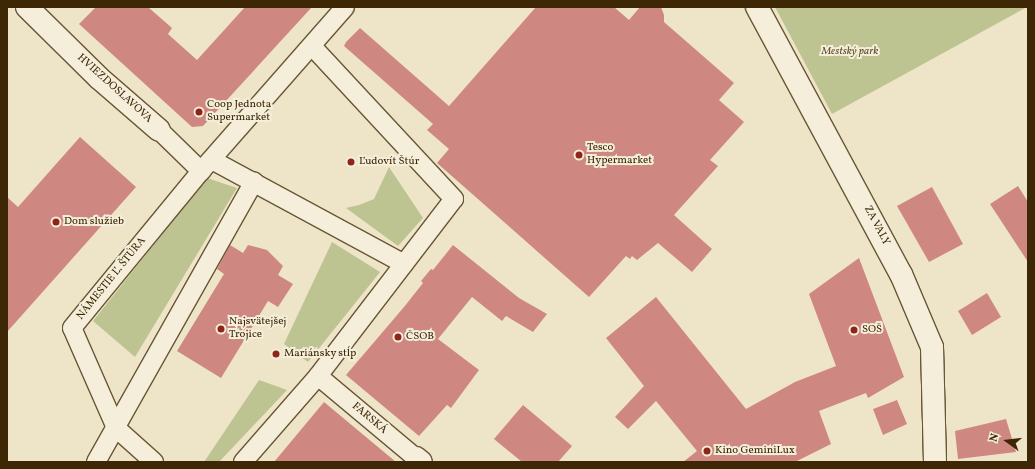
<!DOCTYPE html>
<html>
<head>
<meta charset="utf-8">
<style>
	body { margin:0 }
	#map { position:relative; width:1035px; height:469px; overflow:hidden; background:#eee5c8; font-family:Vollkorn,serif }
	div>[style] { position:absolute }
	.green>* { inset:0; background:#bec392 }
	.building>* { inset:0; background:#cf8881 }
	.roads { filter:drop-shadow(1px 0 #695635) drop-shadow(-1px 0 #695635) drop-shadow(0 1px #695635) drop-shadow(0 -1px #695635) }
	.pedestrian>* { height:18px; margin:-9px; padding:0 9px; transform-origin:9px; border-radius:9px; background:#f4eedb }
	.minor>* { height:22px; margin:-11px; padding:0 11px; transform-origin:11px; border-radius:11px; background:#f4eedb }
	.dots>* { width:11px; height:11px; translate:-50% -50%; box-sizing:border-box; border:2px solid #f4eedb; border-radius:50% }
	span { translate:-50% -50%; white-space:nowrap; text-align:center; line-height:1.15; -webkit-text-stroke:4px #f4eedb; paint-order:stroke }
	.park-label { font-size:11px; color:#5d4e28; font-style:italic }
	.street-label { font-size:11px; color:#3d2704 }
	.poi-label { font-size:11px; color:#3d2704 }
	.left { translate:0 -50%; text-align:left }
	.frame { position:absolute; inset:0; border:8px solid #3d2704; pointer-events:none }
	.north { position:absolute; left:987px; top:421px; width:40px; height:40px; -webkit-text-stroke:3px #f4eedb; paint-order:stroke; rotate:285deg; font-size:11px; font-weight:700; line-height:16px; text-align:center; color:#3d2704 }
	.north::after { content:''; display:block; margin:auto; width:14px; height:18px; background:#3d2704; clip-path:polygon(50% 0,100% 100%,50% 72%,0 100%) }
</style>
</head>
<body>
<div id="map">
	<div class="green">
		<div style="clip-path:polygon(775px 7px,1027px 7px,832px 114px)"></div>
		<div style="clip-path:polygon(389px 167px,423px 218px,398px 246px,346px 208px,359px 205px,374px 199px)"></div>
		<div style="clip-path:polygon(207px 178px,237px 188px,135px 357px,93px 321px)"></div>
		<div style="clip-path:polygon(332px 242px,380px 272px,308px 362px,284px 344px)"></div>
		<div style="clip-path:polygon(259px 380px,287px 390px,219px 462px,204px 462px)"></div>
	</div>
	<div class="building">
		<div style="clip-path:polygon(96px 7px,148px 7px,172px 28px,168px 34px,197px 60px,245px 7px,312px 7px,203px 126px,192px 127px,79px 24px)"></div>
		<div style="clip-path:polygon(536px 7px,614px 7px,629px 20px,640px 7px,661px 7px,664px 15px,664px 22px,734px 83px,719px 100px,744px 122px,710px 160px,718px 166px,674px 215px,712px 249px,692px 272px,658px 243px,637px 260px,632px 256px,630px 259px,626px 256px,589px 297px,437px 163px,449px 149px,427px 130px,433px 124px,344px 46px,346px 42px,360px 28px,449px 106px)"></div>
		<div style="clip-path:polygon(80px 137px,136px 187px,7px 332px,7px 197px,18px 207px)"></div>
		<div style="clip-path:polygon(1018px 186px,1028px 202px,1028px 262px,990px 204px)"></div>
		<div style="clip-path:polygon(932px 187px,963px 244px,929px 262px,897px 206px)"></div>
		<div style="clip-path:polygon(230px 245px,243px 253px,248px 245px,267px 250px,283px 266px,278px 275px,293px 284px,278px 307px,268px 301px,221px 378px,177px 351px,224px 274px,217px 269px)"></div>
		<div style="clip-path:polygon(453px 245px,519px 298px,547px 314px,533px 332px,506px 316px,502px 321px,472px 297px,438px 339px,479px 370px,451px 408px,447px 405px,419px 436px,346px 375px,404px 307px,423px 283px,421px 281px,431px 269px,433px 270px)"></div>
		<div style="clip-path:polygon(859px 258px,904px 377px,868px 398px,866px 393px,819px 411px,831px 444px,795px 462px,683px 462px,697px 451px,656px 401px,628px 429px,615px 417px,644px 386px,606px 338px,656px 297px,746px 409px,795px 382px,836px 366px,809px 294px)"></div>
		<div style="clip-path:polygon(987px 293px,1001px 317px,972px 335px,958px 311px)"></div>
		<div style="clip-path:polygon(897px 400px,907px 424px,883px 435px,873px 409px)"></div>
		<div style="clip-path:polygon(324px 402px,396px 462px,274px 462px)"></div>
		<div style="clip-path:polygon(523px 405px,572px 446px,558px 462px,522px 462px,494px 439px)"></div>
		<div style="clip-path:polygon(1006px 419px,1016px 452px,958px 459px,955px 431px)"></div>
	</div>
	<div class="roads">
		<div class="pedestrian">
			<div style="left:159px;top:130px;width:59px;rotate:44.3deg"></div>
			<div style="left:212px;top:160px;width:218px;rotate:28.4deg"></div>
			<div style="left:318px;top:376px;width:128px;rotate:39.9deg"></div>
			<div style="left:96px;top:462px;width:322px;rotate:-60.6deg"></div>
			<div style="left:154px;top:462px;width:51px;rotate:-138.2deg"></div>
			<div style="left:116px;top:428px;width:109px;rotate:-113.7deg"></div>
			<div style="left:72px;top:328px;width:203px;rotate:-50.6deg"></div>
			<div style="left:201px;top:171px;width:218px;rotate:-48.7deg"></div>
			<div style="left:243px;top:462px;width:114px;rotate:-48.9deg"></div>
			<div style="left:318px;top:376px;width:223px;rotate:-52.5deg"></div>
			<div style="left:454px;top:199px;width:209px;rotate:-132.9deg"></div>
		</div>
		<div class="minor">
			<div style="left:27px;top:7px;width:101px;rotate:44.6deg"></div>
			<div style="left:99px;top:78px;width:79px;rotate:40.9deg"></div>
			<div style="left:757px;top:7px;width:303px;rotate:61.7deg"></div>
			<div style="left:901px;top:274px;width:79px;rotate:67deg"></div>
			<div style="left:932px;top:347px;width:115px;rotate:88.5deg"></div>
			<div style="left:416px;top:458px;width:6px;rotate:39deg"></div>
		</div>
	</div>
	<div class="dots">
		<div style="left:199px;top:112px;background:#8f2418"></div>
		<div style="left:579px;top:155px;background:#8f2418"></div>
		<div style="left:351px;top:162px;background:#8f2418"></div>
		<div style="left:56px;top:222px;background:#8f2418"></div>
		<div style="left:221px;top:329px;background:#8f2418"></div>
		<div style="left:854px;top:330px;background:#8f2418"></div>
		<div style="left:398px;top:337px;background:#8f2418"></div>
		<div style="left:276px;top:354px;background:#8f2418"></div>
		<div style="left:707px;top:451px;background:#8f2418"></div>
	</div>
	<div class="park-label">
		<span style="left:850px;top:52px">Mestský park</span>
	</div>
	<div class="street-label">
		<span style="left:114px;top:89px;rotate:42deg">HVIEZDOSLAVOVA</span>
		<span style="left:876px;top:226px;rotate:62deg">ZA VALY</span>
		<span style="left:112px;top:279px;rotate:-51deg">NÁMESTIE Ľ. ŠTÚRA</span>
		<span style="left:369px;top:419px;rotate:40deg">FARSKÁ</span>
	</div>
	<div class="poi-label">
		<span class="left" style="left:207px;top:112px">Coop Jednota<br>Supermarket</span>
		<span class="left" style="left:587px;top:155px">Tesco<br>Hypermarket</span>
		<span class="left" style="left:359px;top:162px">Ľudovít Štúr</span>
		<span class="left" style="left:64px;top:222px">Dom služieb</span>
		<span class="left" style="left:229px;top:329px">Najsvätejšej<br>Trojice</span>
		<span class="left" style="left:862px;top:330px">SOŠ</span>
		<span class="left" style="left:406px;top:337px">ČSOB</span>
		<span class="left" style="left:284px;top:354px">Mariánsky stĺp</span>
		<span class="left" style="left:715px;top:451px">Kino GeminiLux</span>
	</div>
	<div class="frame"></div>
	<div class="north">N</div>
</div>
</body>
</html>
